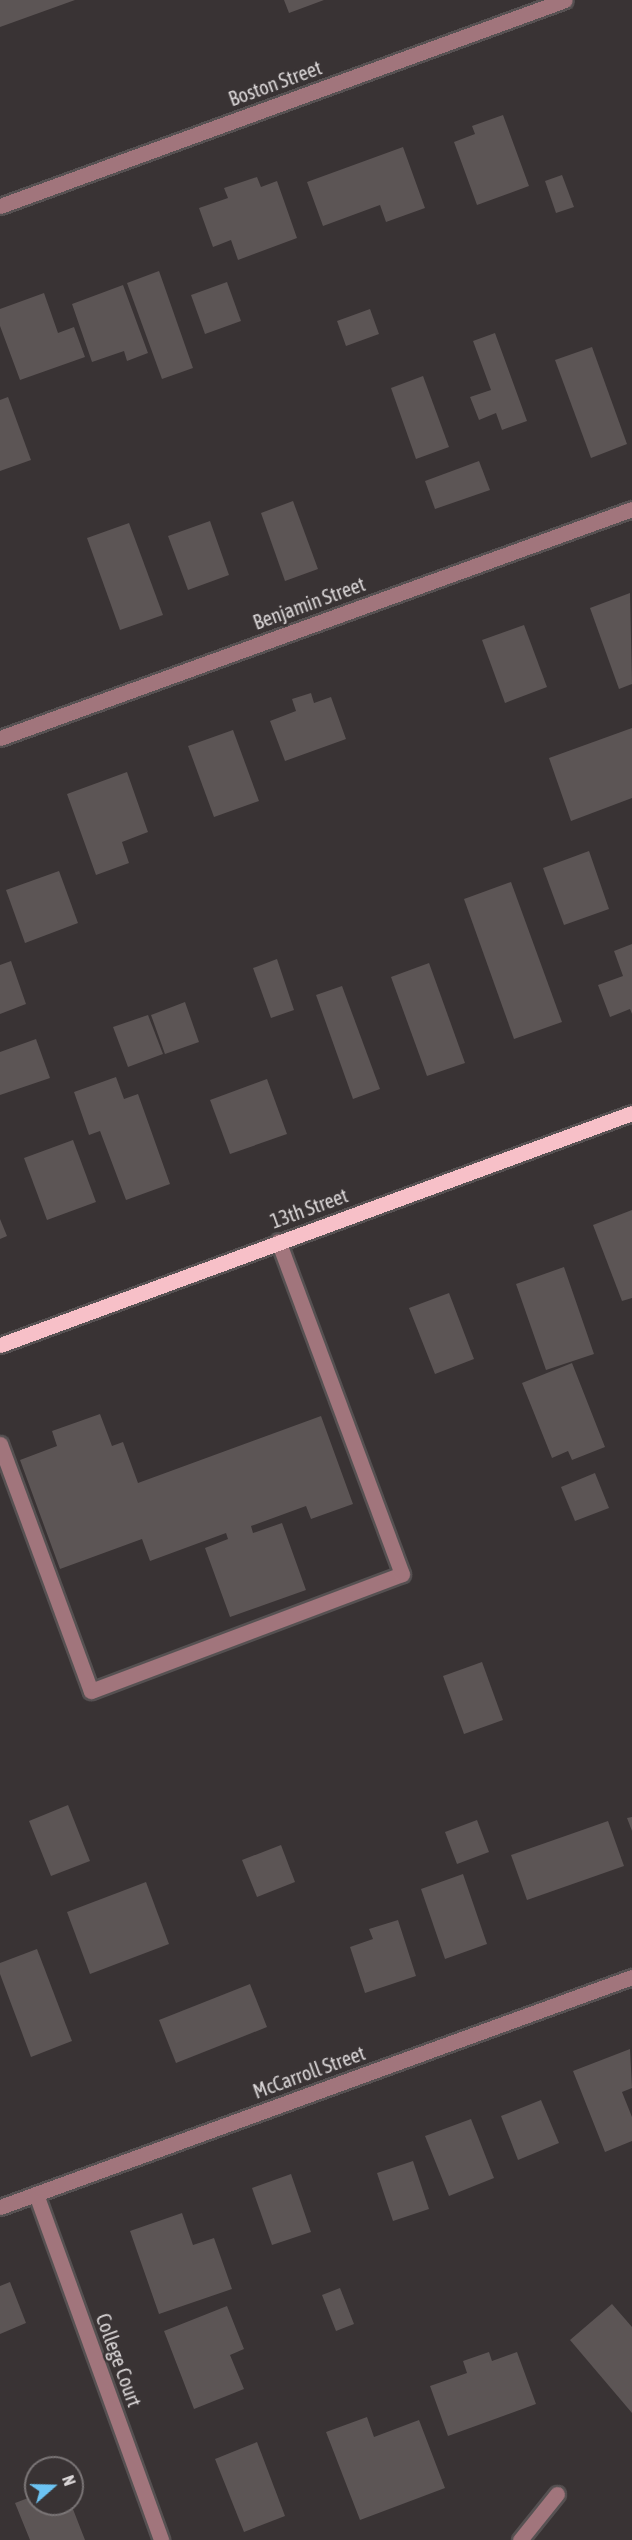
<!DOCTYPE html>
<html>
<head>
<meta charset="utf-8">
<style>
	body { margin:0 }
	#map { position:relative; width:632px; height:2540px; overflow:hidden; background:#393334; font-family:"Asap Condensed",sans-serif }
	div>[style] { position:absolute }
	.building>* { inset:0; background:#5c5555 }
	.roads { filter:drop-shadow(2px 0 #565152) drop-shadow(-2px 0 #565152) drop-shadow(0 2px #565152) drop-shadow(0 -2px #565152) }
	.minor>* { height:15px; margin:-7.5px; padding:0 7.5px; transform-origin:7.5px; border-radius:7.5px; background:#a1757c }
	.major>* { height:15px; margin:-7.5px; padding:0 7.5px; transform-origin:7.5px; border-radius:7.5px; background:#f7c0c8 }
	span { translate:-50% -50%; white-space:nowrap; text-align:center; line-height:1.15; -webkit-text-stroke:5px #393334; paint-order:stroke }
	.street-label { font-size:20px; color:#dbd7d8 }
	.north { position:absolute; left:24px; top:2456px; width:60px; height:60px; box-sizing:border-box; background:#393334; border:2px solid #7a7576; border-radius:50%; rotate:70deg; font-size:16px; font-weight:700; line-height:24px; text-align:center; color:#dbd7d8 }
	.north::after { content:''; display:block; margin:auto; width:21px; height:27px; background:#6cc3f2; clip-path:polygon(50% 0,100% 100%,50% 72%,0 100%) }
</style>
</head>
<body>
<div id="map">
	<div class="building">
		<div style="clip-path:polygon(0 0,75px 0,0 27px)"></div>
		<div style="clip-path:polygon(284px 0,324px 0,289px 13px)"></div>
		<div style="clip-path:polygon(503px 115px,529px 186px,477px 205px,454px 142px,475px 134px,472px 126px)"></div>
		<div style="clip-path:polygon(403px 147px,425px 208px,386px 222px,380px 205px,323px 226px,307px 182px)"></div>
		<div style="clip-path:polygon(562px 175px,574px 207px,556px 213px,545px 181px)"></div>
		<div style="clip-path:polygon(257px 177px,261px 187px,277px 181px,297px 238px,238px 260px,231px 240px,213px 247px,199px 208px,228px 198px,224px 188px)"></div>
		<div style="clip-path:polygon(159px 271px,193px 368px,162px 379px,127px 283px)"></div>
		<div style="clip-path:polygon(227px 282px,241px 321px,205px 334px,191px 295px)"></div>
		<div style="clip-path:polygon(123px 285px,148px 353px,127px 361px,124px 351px,92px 362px,72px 304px)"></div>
		<div style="clip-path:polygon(44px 293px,58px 333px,74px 327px,85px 357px,20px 380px,0 326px,0 309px)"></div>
		<div style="clip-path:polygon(370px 309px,379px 334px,346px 346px,337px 321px)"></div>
		<div style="clip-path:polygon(495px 333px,527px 421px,502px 430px,496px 413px,479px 420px,470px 397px,491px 390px,473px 341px)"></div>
		<div style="clip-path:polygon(592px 347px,627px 444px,591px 458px,555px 360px)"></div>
		<div style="clip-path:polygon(423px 376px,449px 447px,416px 459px,391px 388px)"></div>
		<div style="clip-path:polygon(8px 397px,31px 460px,0 471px,0 400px)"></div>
		<div style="clip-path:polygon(479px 461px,490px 490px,435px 509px,425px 481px)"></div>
		<div style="clip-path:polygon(293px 501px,318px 569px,285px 581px,261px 513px)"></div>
		<div style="clip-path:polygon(210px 521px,229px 575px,188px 590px,168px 536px)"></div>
		<div style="clip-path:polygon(129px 523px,163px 615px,120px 630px,87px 538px)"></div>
		<div style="clip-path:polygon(630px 593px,632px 684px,619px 689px,590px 608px)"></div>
		<div style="clip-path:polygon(524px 625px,547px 687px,505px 703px,482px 640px)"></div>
		<div style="clip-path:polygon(311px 693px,314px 703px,331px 697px,346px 739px,285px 761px,270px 721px,296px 711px,292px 699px)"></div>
		<div style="clip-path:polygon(632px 728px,632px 798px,571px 821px,549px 758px)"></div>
		<div style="clip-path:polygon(233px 730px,259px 801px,214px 817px,188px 746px)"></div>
		<div style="clip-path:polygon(127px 772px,148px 832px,122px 842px,129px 863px,96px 875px,67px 794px)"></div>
		<div style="clip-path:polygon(589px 851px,609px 909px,564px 925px,543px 868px)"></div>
		<div style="clip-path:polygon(59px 871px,78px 923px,25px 943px,6px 890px)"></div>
		<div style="clip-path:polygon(511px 882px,562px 1022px,514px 1039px,464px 899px)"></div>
		<div style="clip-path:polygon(632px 944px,632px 1014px,630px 1009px,610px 1017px,598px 985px,623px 976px,614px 951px)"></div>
		<div style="clip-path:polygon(277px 959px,294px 1010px,271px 1018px,253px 968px)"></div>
		<div style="clip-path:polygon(11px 961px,26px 1004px,0 1014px,0 965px)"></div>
		<div style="clip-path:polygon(429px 963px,465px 1063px,427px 1076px,391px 977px)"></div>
		<div style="clip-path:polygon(342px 986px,380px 1089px,353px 1099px,316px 995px)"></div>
		<div style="clip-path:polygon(185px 1002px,199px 1042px,165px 1054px,151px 1015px)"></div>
		<div style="clip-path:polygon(148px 1015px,163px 1054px,128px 1067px,113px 1027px)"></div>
		<div style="clip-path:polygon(36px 1039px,50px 1078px,0 1095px,0 1052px)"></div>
		<div style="clip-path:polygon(116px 1077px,124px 1099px,138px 1094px,170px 1184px,126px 1200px,100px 1131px,89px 1135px,74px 1092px)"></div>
		<div style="clip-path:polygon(267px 1079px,287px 1134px,230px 1154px,210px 1100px)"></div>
		<div style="clip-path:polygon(73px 1140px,96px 1202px,47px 1220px,24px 1158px)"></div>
		<div style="clip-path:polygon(632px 1210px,632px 1298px,622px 1301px,593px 1225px)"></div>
		<div style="clip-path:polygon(0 1219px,7px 1236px,0 1239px)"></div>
		<div style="clip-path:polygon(564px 1267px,594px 1354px,546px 1370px,516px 1284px)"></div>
		<div style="clip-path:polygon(449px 1293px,474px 1359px,435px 1374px,409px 1308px)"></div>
		<div style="clip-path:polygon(572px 1363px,605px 1447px,572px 1460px,568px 1451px,552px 1458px,522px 1383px)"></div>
		<div style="clip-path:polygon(100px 1414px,112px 1446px,123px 1442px,138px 1483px,321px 1416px,353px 1504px,311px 1519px,306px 1506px,251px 1526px,253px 1533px,282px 1523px,306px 1590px,230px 1617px,205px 1548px,228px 1539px,226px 1533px,150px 1561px,142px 1539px,60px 1569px,20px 1460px,57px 1446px,52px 1431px)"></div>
		<div style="clip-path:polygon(595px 1473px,609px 1508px,575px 1521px,561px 1487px)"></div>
		<div style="clip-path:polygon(482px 1662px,503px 1720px,464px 1734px,443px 1676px)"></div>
		<div style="clip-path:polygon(68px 1805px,90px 1861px,51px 1876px,29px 1821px)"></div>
		<div style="clip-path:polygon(632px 1817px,632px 1831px,627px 1818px)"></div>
		<div style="clip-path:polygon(477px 1820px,489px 1852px,457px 1864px,445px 1832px)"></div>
		<div style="clip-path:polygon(608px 1821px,624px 1866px,527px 1900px,511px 1855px)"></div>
		<div style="clip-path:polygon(281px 1845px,295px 1882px,257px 1897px,242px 1860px)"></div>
		<div style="clip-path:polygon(463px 1874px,487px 1944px,445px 1959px,421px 1889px)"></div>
		<div style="clip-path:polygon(146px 1882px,169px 1944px,90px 1974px,67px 1912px)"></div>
		<div style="clip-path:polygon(398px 1920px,416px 1976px,365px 1993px,350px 1947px,373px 1939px,369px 1929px)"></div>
		<div style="clip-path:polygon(37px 1949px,72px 2041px,31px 2057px,0 1974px,0 1963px)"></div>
		<div style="clip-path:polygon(250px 1984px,267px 2027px,176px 2063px,159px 2020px)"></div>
		<div style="clip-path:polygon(630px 2049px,632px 2088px,622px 2092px,632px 2117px,632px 2141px,605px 2152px,573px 2071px)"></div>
		<div style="clip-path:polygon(541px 2100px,559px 2143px,518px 2160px,501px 2116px)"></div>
		<div style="clip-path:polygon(471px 2119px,494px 2178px,449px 2196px,425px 2136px)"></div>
		<div style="clip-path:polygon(413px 2161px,429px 2209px,393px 2221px,377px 2173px)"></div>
		<div style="clip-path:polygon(291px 2174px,311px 2232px,272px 2245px,252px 2188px)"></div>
		<div style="clip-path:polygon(182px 2213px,193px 2245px,214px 2238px,232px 2289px,159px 2314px,130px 2231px)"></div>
		<div style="clip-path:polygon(10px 2282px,26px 2323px,0 2334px,0 2286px)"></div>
		<div style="clip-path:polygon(340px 2288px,354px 2324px,336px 2331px,322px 2295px)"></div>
		<div style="clip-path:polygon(612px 2304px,632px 2327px,632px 2413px,570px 2340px)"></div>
		<div style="clip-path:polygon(227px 2306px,244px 2349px,230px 2355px,244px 2389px,194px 2409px,164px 2331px)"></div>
		<div style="clip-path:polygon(489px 2352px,492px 2361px,517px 2352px,536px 2404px,448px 2436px,430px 2386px,467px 2373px,463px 2361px)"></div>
		<div style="clip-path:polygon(367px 2417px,374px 2437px,419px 2420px,445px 2488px,360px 2520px,326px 2432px)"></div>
		<div style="clip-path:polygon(257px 2442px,285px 2516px,244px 2532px,215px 2459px)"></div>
		<div style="clip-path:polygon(36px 2495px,36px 2504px,71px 2504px,85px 2540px,30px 2540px,15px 2503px)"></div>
	</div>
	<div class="roads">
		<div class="minor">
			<div style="left:0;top:206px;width:601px;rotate:-20.03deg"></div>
			<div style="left:0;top:738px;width:672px;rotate:-19.92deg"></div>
			<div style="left:0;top:1444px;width:263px;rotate:69.8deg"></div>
			<div style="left:91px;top:1691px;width:332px;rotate:-20.6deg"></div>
			<div style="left:402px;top:1574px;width:355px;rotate:-110.4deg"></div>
			<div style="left:36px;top:2194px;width:368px;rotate:70.1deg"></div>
			<div style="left:0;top:2207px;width:673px;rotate:-20deg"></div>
			<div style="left:520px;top:2540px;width:59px;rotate:-51.2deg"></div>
		</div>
		<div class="major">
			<div style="left:0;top:1345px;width:673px;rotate:-20.16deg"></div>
		</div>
	</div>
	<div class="street-label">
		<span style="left:275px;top:83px;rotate:-20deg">Boston Street</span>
		<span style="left:309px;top:603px;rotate:-20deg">Benjamin Street</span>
		<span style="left:309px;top:1208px;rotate:-20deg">13th Street</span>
		<span style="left:309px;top:2072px;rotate:-20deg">McCarroll Street</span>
		<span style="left:119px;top:2360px;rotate:70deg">College Court</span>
	</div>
	<div class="north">N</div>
</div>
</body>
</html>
